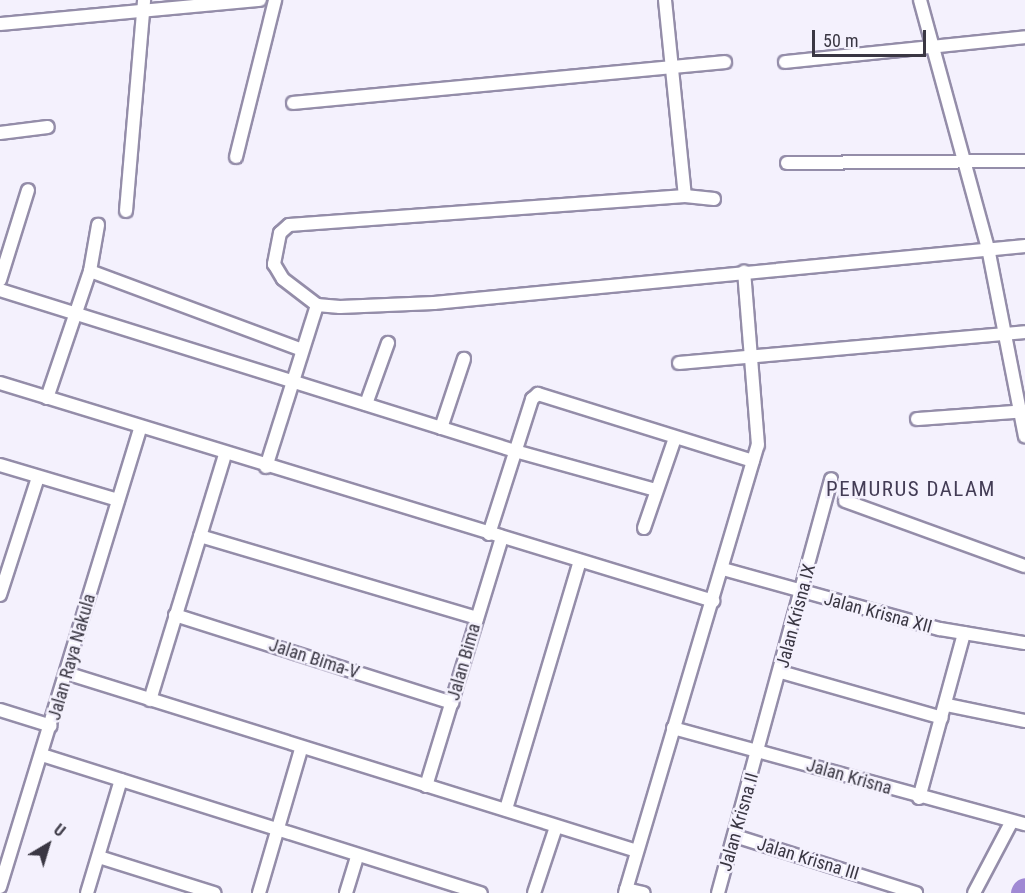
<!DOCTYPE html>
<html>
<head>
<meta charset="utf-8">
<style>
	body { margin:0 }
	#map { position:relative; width:1025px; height:893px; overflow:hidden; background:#f4f1fd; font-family:"Roboto Condensed",sans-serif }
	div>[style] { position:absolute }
	.river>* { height:27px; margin:-13.5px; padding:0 13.5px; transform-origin:13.5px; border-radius:13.5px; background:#a089d4 }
	.roads { filter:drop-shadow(2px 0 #948da9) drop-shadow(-2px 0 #948da9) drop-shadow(0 2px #948da9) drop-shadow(0 -2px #948da9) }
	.street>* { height:12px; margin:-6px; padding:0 6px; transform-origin:6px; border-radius:6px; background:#fff }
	span { translate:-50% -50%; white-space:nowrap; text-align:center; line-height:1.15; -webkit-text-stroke:5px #f4f1fd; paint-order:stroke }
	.street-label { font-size:18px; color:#3a3743 }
	.quarter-label { font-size:21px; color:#433c55; letter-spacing:1.5px }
	.north { position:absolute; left:18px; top:815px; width:60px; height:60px; -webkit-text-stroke:4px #f4f1fd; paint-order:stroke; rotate:38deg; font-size:16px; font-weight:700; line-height:24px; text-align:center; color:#3a3743 }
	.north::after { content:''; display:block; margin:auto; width:21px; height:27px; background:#3a3743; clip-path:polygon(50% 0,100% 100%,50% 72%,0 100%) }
	.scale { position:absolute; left:812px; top:30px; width:114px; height:27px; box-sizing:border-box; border:3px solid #3a3743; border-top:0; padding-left:8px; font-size:18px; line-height:21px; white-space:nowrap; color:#3a3743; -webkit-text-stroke:4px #f4f1fd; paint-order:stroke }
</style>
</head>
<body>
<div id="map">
	<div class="river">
		<div style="left:1024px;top:893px;width:2px;rotate:-63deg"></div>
	</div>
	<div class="roads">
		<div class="street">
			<div style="left:665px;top:0;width:197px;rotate:84.2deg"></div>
			<div style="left:920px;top:0;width:257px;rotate:74.7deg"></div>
			<div style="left:988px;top:248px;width:192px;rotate:78.9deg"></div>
			<div style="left:0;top:24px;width:261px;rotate:-5.3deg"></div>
			<div style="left:785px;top:62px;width:241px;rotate:-5.9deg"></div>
			<div style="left:293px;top:103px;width:434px;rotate:-5.4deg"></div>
			<div style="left:0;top:133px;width:48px;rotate:-7.1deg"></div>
			<div style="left:236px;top:157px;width:162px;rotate:-76deg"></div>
			<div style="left:787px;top:163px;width:238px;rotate:-0.5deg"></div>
			<div style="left:714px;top:199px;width:29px;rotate:-174deg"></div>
			<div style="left:685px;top:196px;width:397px;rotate:175.8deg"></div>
			<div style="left:289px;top:225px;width:12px;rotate:138deg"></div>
			<div style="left:280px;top:233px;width:32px;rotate:101deg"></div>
			<div style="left:274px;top:264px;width:17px;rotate:59deg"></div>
			<div style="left:283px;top:279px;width:43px;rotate:37.4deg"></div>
			<div style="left:317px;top:305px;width:23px;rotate:5deg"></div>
			<div style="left:340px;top:307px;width:94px;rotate:-2.4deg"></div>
			<div style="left:434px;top:303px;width:594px;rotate:-5.51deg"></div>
			<div style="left:126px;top:211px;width:212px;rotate:-85.1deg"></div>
			<div style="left:90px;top:271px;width:224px;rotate:20.4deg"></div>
			<div style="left:0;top:280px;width:94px;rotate:-72.7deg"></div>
			<div style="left:0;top:290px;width:540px;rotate:17.36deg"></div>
			<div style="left:515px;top:451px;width:146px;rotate:15.5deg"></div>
			<div style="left:679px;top:363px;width:347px;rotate:-5.1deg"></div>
			<div style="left:0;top:383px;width:746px;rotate:17deg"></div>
			<div style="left:47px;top:398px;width:134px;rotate:-71.3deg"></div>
			<div style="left:90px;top:271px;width:47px;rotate:-80.1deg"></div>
			<div style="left:366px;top:404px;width:65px;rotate:-70.2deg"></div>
			<div style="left:917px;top:419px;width:108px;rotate:-4.2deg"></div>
			<div style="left:441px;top:428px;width:73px;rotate:-71.6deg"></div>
			<div style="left:0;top:465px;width:123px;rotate:16.5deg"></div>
			<div style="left:266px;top:467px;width:170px;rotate:-72.5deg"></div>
			<div style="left:845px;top:501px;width:191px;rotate:19.9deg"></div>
			<div style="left:644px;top:528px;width:95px;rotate:-71deg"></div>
			<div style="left:489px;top:534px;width:142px;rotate:-72.3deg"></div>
			<div style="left:532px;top:399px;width:8px;rotate:-40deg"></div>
			<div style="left:538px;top:394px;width:225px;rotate:17.3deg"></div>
			<div style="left:200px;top:536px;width:289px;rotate:16.5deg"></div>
			<div style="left:723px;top:569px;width:225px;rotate:15.5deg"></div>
			<div style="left:940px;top:629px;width:86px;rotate:9.4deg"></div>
			<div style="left:0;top:595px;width:124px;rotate:-72.1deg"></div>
			<div style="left:175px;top:615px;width:291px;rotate:17.6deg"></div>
			<div style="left:781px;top:672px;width:167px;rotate:15.9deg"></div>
			<div style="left:66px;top:673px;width:598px;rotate:17.31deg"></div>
			<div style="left:150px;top:700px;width:257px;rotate:-73deg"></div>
			<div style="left:947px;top:705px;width:80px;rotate:11.6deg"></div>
			<div style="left:0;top:710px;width:53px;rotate:17.4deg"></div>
			<div style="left:673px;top:728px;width:365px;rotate:15.3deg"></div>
			<div style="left:42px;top:755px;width:460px;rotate:17.5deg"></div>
			<div style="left:426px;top:786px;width:259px;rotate:-73deg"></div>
			<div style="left:919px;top:798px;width:171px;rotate:-74.7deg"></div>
			<div style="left:506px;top:809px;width:259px;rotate:-73.4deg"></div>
			<div style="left:735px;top:836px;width:190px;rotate:17.5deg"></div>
			<div style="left:99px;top:857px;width:121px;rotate:17.4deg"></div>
			<div style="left:0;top:887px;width:481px;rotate:-73deg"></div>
			<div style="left:626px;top:889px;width:18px;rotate:13deg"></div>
			<div style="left:87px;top:893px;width:118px;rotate:-73.3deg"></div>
			<div style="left:259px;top:893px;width:150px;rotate:-73.7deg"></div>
			<div style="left:346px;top:893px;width:39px;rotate:-73deg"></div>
			<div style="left:534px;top:893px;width:70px;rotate:-71.6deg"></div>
			<div style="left:625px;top:893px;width:467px;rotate:-73.5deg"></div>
			<div style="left:758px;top:445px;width:174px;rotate:-94.6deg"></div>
			<div style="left:718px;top:893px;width:429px;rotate:-74.7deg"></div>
			<div style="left:974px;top:893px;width:81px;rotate:-62.2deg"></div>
		</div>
	</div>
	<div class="street-label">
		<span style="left:878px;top:613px;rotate:15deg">Jalan Krisna XII</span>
		<span style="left:796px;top:616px;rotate:-75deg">Jalan Krisna IX</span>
		<span style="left:72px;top:657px;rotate:-74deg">Jalan Raya Nakula</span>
		<span style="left:314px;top:659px;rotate:18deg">Jalan Bima-V</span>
		<span style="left:464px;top:662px;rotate:-74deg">Jalan Bima</span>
		<span style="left:849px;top:777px;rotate:16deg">Jalan Krisna</span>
		<span style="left:739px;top:822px;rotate:-74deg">Jalan Krisna II</span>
		<span style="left:808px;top:859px;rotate:17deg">Jalan Krisna III</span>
	</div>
	<div class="quarter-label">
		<span style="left:911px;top:489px">PEMURUS DALAM</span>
	</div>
	<div class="north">U</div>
	<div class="scale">50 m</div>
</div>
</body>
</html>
